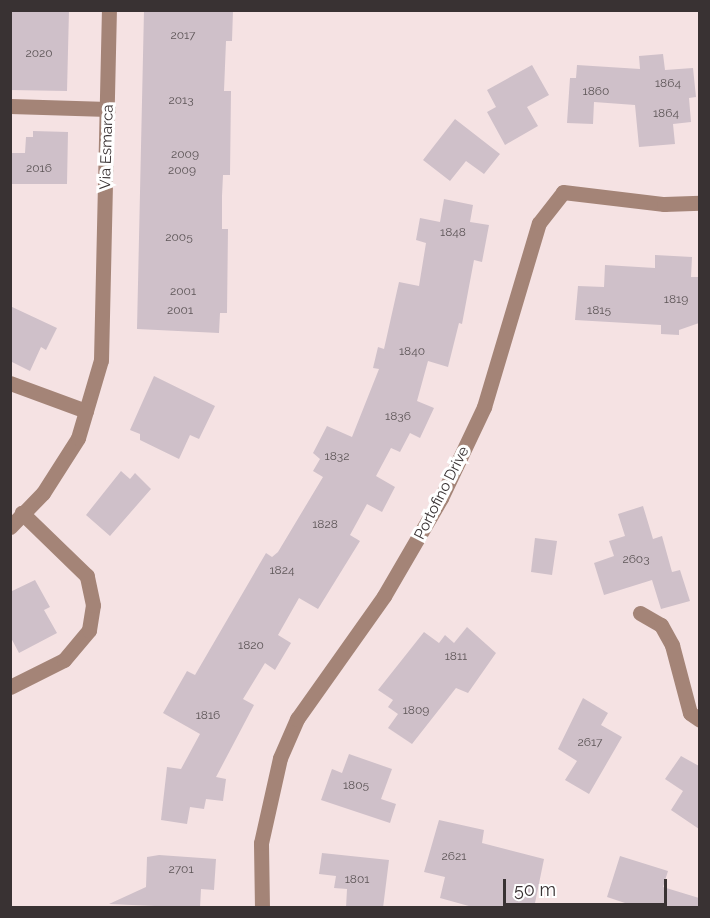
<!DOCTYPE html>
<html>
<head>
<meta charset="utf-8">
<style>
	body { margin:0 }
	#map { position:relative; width:710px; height:918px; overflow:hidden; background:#f5e2e3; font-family:Raleway,sans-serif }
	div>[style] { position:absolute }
	.building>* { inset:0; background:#cfc0c9 }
	.minor>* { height:15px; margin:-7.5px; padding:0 7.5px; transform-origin:7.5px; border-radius:7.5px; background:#a48477 }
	span { translate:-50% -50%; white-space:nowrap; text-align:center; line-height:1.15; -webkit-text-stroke:6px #fff; paint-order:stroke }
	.number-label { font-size:12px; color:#5e5658 }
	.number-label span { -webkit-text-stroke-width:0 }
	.street-label { font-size:15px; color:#393233 }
	.frame { position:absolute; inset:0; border:12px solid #393233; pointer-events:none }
	.scale { position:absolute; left:503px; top:879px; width:164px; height:27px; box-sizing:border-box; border:3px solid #393233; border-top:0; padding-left:8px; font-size:18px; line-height:21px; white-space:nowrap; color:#393233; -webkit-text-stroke:4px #fff; paint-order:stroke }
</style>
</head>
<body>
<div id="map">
	<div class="building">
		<div style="clip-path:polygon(10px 10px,69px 10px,67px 91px,10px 90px)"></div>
		<div style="clip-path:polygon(144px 10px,233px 10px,232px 41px,226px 41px,224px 91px,231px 91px,230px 175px,223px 175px,222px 196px,222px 229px,228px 229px,227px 313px,220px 313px,219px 333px,137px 329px)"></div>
		<div style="clip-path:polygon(663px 54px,665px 70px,693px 68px,696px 97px,689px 98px,691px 122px,673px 124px,675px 144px,639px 147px,635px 105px,594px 102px,593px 124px,567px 123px,570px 78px,576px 78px,577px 65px,640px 69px,639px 56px)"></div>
		<div style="clip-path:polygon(532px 65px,549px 95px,527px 107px,538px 126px,505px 145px,487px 112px,496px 107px,487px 90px)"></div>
		<div style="clip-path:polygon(455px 119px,500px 154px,484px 174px,466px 161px,450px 181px,423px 160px)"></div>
		<div style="clip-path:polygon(33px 131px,68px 132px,67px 184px,10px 184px,10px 153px,25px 153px,26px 137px,33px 137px)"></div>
		<div style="clip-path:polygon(444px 199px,473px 205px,470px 222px,489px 225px,482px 262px,474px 260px,462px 324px,459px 323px,448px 367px,428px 361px,417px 401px,434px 408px,420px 438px,410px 433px,400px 452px,391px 448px,376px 476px,395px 487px,382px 512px,367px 504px,350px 535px,360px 541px,318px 609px,299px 598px,278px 635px,291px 643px,275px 670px,265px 663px,243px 699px,254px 705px,216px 777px,226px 779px,223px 801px,206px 799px,204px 809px,190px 807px,187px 824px,161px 820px,167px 767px,181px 769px,200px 734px,163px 713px,187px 671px,195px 675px,266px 553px,272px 557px,278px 552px,323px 477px,313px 471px,320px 459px,313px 453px,327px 426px,352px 437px,379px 369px,373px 368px,378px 347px,384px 349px,399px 282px,419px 286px,426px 243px,416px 240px,420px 218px,440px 222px)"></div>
		<div style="clip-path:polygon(655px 255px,692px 257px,691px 277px,699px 277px,699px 323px,679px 330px,679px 335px,661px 334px,661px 325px,575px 320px,578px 286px,604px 287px,605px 265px,655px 268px)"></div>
		<div style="clip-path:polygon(10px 306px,57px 328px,46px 350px,41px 347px,30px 371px,10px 361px)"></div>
		<div style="clip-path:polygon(154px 376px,215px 406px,199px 439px,190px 435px,179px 459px,140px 440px,140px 434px,130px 430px)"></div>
		<div style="clip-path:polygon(121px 471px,130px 479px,135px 473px,151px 489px,110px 536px,86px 515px)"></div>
		<div style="clip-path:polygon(643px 506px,653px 539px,662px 536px,672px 572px,680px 570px,690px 601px,661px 609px,652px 580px,604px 595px,594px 563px,614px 556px,609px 541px,625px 536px,618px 514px)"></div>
		<div style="clip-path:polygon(535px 538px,557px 541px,552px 575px,531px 572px)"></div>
		<div style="clip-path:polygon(35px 580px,50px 607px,44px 610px,57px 633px,19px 653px,10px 636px,10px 592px)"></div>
		<div style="clip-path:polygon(467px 627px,496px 653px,468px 693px,456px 688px,412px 744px,388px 728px,398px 714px,388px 707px,393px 700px,378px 690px,424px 632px,439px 643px,445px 635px,454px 643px)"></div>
		<div style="clip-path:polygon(583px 698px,608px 713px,601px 725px,622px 737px,589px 794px,565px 780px,577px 761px,558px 749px)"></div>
		<div style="clip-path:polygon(349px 754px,392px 769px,381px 799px,396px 804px,390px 823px,321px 800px,332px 769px,342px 773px)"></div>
		<div style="clip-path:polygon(681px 756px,699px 766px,699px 829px,671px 810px,683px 791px,665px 779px)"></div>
		<div style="clip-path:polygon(439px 820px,484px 830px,482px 843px,544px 859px,534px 908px,476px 908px,440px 898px,445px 877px,424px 872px)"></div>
		<div style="clip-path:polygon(322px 853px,389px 860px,383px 908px,346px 908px,347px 889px,334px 888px,336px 876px,319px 874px)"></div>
		<div style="clip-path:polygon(159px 855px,216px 859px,214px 890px,201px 889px,200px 908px,109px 904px,146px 887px,147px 857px)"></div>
		<div style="clip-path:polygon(620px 856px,668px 871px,663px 887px,699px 898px,699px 908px,627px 908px,628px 904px,607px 897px)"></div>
	</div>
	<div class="minor">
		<div style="left:10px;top:106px;width:98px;rotate:1.8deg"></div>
		<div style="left:10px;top:383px;width:81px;rotate:20.2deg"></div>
		<div style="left:10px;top:527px;width:47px;rotate:-45.9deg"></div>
		<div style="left:43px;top:493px;width:65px;rotate:-57.5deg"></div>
		<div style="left:78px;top:438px;width:81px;rotate:-73.6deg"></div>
		<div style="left:101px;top:360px;width:350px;rotate:-88.7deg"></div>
		<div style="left:640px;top:613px;width:24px;rotate:30deg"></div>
		<div style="left:661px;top:625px;width:23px;rotate:61deg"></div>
		<div style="left:672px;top:645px;width:70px;rotate:75.2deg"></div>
		<div style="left:690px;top:713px;width:12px;rotate:35deg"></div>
		<div style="left:10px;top:687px;width:60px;rotate:-26.6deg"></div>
		<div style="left:64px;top:660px;width:39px;rotate:-50deg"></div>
		<div style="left:89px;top:630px;width:25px;rotate:-81deg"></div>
		<div style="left:93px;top:605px;width:30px;rotate:-102deg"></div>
		<div style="left:87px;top:576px;width:91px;rotate:-135.9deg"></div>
		<div style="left:262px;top:908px;width:65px;rotate:-90.9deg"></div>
		<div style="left:261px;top:843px;width:87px;rotate:-77.4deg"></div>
		<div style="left:280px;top:758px;width:43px;rotate:-66.4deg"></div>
		<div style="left:297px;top:719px;width:151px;rotate:-54.7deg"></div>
		<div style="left:384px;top:596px;width:113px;rotate:-59.8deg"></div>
		<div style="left:441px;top:498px;width:101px;rotate:-64.7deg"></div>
		<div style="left:484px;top:407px;width:192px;rotate:-73.4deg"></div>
		<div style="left:539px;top:223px;width:39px;rotate:-52deg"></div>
		<div style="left:563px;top:192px;width:102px;rotate:6.8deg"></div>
		<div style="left:664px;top:204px;width:36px;rotate:-2deg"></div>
	</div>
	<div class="number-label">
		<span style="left:183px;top:36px">2017</span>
		<span style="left:39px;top:54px">2020</span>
		<span style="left:668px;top:84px">1864</span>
		<span style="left:596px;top:92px">1860</span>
		<span style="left:181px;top:101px">2013</span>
		<span style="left:666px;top:114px">1864</span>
		<span style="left:185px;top:155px">2009</span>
		<span style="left:39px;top:169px">2016</span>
		<span style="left:182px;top:171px">2009</span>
		<span style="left:453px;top:233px">1848</span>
		<span style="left:179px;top:238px">2005</span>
		<span style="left:183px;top:292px">2001</span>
		<span style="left:676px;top:300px">1819</span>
		<span style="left:180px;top:311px">2001</span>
		<span style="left:599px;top:311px">1815</span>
		<span style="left:412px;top:352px">1840</span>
		<span style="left:398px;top:417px">1836</span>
		<span style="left:337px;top:457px">1832</span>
		<span style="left:325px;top:525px">1828</span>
		<span style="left:636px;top:560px">2603</span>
		<span style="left:282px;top:571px">1824</span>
		<span style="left:251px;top:646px">1820</span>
		<span style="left:456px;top:657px">1811</span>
		<span style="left:416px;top:711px">1809</span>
		<span style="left:208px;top:716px">1816</span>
		<span style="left:590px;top:743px">2617</span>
		<span style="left:356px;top:786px">1805</span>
		<span style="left:454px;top:857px">2621</span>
		<span style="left:181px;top:870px">2701</span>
		<span style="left:357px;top:880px">1801</span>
	</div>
	<div class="street-label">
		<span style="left:107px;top:147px;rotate:-88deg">Via Esmarca</span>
		<span style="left:442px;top:493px;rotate:-63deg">Portofino Drive</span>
	</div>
	<div class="frame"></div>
	<div class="scale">50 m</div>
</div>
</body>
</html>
